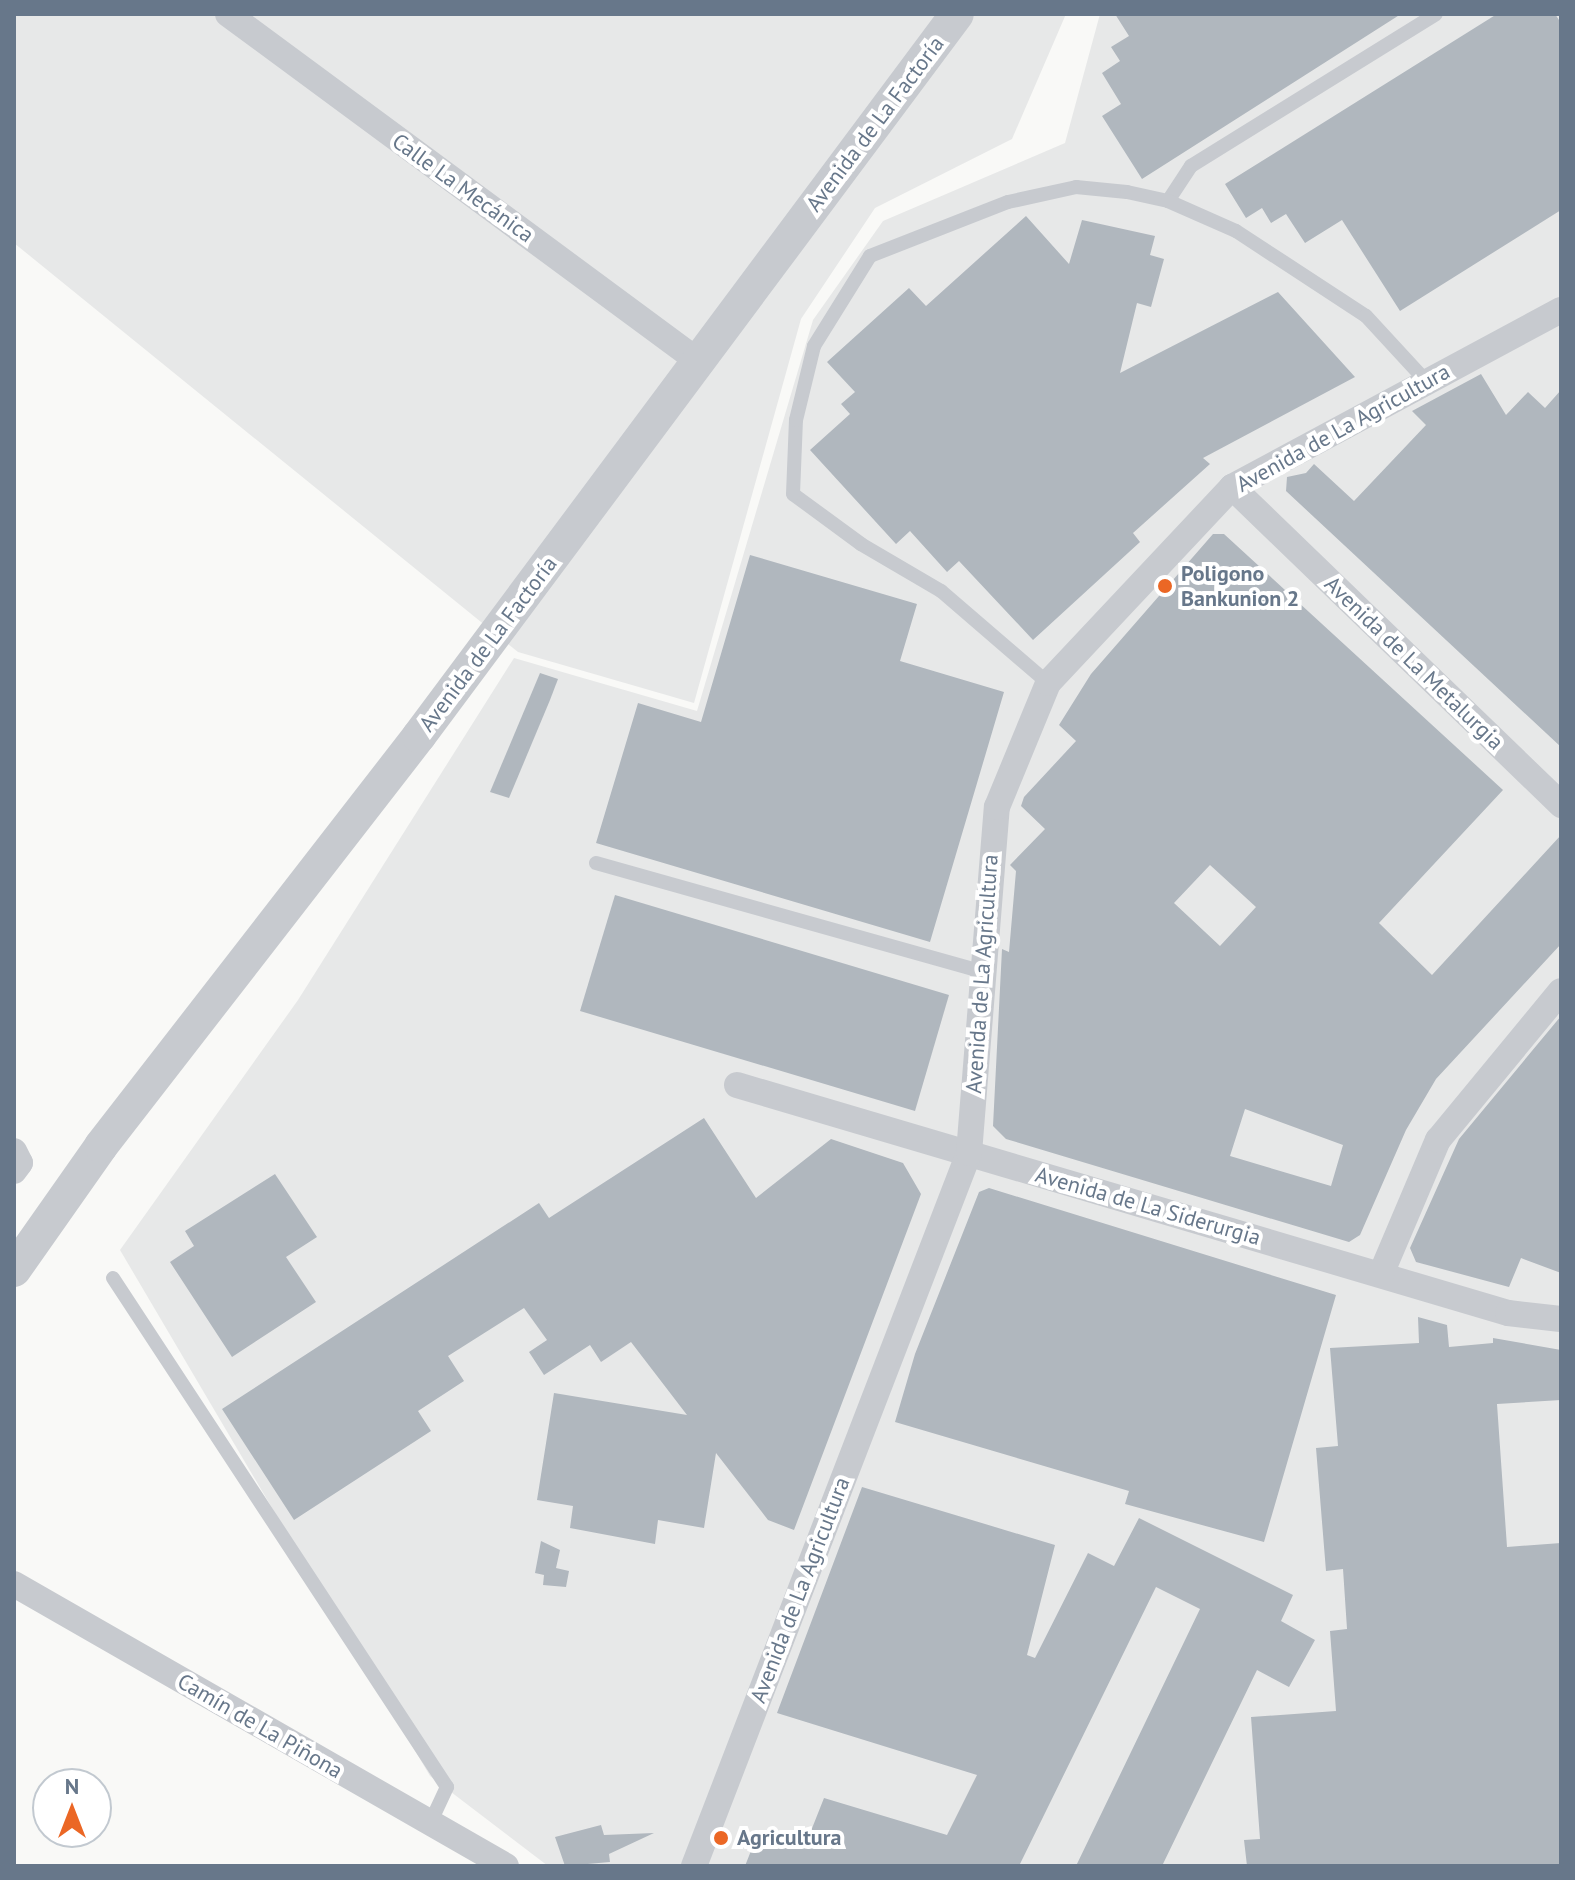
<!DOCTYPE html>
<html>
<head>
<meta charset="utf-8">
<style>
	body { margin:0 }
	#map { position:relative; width:1575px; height:1880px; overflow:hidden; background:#f9f9f7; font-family:"PT Sans",sans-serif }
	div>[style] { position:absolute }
	.built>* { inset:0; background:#e7e8e8 }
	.building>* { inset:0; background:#b0b7be }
	.service>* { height:14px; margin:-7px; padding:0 7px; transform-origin:7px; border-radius:7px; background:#c7cacf }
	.minor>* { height:26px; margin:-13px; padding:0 13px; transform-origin:13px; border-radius:13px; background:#c7cacf }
	.tertiary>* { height:34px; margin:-17px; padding:0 17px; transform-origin:17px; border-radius:17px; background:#c7cacf }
	.dots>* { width:22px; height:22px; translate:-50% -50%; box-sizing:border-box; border:4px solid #fff; border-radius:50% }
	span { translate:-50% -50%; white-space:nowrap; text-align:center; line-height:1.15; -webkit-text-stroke:8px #fff; paint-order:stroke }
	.street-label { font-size:22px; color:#67778a }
	.poi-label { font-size:22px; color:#67778a; font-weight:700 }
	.left { translate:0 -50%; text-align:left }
	.frame { position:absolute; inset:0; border:16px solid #67778a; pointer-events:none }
	.north { position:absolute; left:32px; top:1768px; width:80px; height:80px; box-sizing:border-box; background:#fff; border:2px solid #c2c9d0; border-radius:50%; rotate:0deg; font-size:22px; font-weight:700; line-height:32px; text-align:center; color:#67778a }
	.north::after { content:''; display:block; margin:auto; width:28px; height:36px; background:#eb6725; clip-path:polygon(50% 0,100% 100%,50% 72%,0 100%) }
</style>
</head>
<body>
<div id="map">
	<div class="built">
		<div style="clip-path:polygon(14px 14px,1066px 14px,1012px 139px,875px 208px,801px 319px,694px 703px,518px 652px,14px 243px)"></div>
		<div style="clip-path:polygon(1100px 14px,1561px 14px,1561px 1866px,548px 1866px,430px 1776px,120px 1250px,298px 1000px,514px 658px,697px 711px,813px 320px,883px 221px,1065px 143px)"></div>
	</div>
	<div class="building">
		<div style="clip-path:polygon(1115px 14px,1401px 14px,1142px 179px,1102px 116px,1121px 104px,1102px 73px,1120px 61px,1111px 47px,1129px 36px)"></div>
		<div style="clip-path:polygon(1497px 14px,1555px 14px,1561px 23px,1561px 210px,1400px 311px,1342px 220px,1305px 243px,1286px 214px,1271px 223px,1262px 208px,1246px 218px,1225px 184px)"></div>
		<div style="clip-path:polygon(1026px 216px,1069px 264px,1082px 220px,1155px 236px,1150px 255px,1164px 259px,1151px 307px,1137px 303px,1120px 373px,1278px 292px,1355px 377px,1203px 458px,1210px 464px,1133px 533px,1140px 542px,1033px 640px,959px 561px,947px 572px,910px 531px,896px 544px,810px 450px,850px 414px,841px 404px,855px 392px,827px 362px,909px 288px,926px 306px)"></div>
		<div style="clip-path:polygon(1481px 374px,1506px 415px,1528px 392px,1545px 408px,1561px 390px,1561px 747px,1286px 491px,1287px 477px,1306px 473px,1314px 464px,1354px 501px,1426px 425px,1412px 411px)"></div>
		<div style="clip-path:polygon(evenodd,1213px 534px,1224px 534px,1503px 790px,1379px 923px,1432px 975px,1561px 835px,1561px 944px,1436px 1079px,1406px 1130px,1360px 1235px,1349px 1242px,1006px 1139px,993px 1126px,1002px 949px,1009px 952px,1016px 871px,1010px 865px,1045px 829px,1021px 806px,1024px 797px,1076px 741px,1059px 725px,1091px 674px,1213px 534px,1210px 865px,1256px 907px,1220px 946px,1174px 903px,1210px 865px,1213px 534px,1245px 1109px,1343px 1145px,1331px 1186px,1230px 1156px,1245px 1109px)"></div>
		<div style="clip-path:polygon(750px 555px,917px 604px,900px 661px,1004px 692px,930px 942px,596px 843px,638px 703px,701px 722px)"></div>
		<div style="clip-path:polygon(540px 673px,558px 679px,550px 700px,509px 798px,490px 792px)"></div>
		<div style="clip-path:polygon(615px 895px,949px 995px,915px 1111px,580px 1011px)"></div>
		<div style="clip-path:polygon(1561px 1016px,1561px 1273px,1521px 1258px,1509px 1287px,1416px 1262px,1410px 1248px,1459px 1139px)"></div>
		<div style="clip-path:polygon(704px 1118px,756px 1198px,831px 1139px,903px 1163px,921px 1194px,794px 1530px,768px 1520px,716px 1453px,704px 1528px,658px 1520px,655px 1544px,570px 1528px,573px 1506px,537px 1500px,554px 1393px,687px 1415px,631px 1342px,601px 1362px,590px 1345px,544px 1375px,529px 1352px,547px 1340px,524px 1308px,448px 1356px,464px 1381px,418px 1411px,431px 1431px,294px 1520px,222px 1409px,539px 1203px,549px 1218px)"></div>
		<div style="clip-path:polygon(275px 1174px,317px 1237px,286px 1257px,316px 1302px,232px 1357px,170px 1262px,194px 1246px,185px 1231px)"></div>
		<div style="clip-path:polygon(989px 1188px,1336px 1295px,1264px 1542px,1125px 1504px,1129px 1491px,895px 1422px,915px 1354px,979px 1192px)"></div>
		<div style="clip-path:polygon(1418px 1317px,1447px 1325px,1449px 1347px,1493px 1343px,1493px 1338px,1561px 1350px,1561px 1400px,1497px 1404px,1507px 1547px,1561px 1543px,1561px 1866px,1247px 1866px,1244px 1840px,1260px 1839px,1251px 1717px,1336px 1711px,1330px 1631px,1347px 1629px,1343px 1569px,1326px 1571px,1316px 1448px,1338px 1446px,1330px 1348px,1419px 1343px)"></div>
		<div style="clip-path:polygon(862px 1487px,1055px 1545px,1027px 1655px,1035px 1658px,1088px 1553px,1114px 1566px,1139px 1518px,1293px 1595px,1281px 1621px,1315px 1640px,1289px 1687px,1257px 1670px,1162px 1866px,1076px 1866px,1200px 1609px,1156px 1587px,1019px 1866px,745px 1866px,758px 1833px,805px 1846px,824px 1798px,947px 1835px,977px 1775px,777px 1713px)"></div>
		<div style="clip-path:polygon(541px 1541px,560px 1550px,556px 1568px,569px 1571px,566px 1587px,543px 1585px,544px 1575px,535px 1573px)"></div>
		<div style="clip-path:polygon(601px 1825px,604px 1835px,654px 1833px,609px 1854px,610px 1862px,565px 1866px,555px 1837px)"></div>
	</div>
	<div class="service">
		<div style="left:1168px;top:201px;width:42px;rotate:-56.7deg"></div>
		<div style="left:1191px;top:166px;width:288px;rotate:-31.8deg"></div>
		<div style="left:1048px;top:683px;width:141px;rotate:-139.3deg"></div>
		<div style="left:941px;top:591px;width:93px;rotate:-149.6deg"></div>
		<div style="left:861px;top:544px;width:84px;rotate:-143.7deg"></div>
		<div style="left:793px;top:494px;width:74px;rotate:-87.7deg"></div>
		<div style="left:796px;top:420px;width:76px;rotate:-76.3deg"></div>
		<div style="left:814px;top:346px;width:106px;rotate:-58.1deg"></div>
		<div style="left:870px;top:256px;width:148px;rotate:-21.4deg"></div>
		<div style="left:1008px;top:202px;width:70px;rotate:-12.4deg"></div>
		<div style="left:1076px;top:187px;width:51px;rotate:5.6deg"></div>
		<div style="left:1127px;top:192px;width:42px;rotate:12.4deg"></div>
		<div style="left:1168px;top:201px;width:74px;rotate:23.8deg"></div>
		<div style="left:1236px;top:231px;width:155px;rotate:33.2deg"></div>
		<div style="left:1366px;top:316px;width:88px;rotate:47.3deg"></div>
		<div style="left:596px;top:863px;width:400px;rotate:15.7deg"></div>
		<div style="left:113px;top:1278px;width:609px;rotate:56.73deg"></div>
		<div style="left:447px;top:1787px;width:40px;rotate:115deg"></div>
	</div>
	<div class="minor">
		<div style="left:228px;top:14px;width:584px;rotate:36.44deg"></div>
		<div style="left:1232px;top:487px;width:458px;rotate:44deg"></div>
		<div style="left:737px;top:1085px;width:804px;rotate:16.47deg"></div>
		<div style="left:1508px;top:1313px;width:53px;rotate:6.5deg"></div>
		<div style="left:14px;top:1151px;width:13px;rotate:63deg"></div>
		<div style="left:20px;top:1163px;width:10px;rotate:127deg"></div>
		<div style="left:1381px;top:1274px;width:146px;rotate:-67deg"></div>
		<div style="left:1438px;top:1140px;width:193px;rotate:-50.5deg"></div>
		<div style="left:14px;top:1584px;width:567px;rotate:29.82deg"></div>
		<div style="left:694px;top:1866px;width:764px;rotate:-68.91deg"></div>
		<div style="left:969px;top:1153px;width:347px;rotate:-85.4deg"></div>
		<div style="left:997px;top:807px;width:134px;rotate:-67.6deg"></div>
		<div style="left:1048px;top:683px;width:269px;rotate:-46.8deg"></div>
		<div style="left:1232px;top:487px;width:374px;rotate:-28.3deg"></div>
	</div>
	<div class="tertiary">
		<div style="left:14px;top:1270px;width:151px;rotate:-54.9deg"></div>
		<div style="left:101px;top:1146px;width:519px;rotate:-52.2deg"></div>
		<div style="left:419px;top:736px;width:900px;rotate:-53.31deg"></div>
	</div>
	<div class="dots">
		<div style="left:1165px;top:586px;background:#eb6725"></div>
		<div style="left:721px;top:1838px;background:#eb6725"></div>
	</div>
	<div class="street-label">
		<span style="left:875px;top:124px;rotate:-53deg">Avenida de La Factoría</span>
		<span style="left:463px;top:188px;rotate:36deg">Calle La Mecánica</span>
		<span style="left:1343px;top:428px;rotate:-29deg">Avenida de La Agricultura</span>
		<span style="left:488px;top:644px;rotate:-53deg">Avenida de La Factoría</span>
		<span style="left:1414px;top:663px;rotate:44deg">Avenida de La Metalurgia</span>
		<span style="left:982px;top:974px;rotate:-86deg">Avenida de La Agricultura</span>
		<span style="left:1148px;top:1206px;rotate:16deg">Avenida de La Siderurgia</span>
		<span style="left:800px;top:1590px;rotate:-69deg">Avenida de La Agricultura</span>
		<span style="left:260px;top:1726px;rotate:30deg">Camín de La Piñona</span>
	</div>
	<div class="poi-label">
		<span class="left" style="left:1181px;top:586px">Poligono<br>Bankunion 2</span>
		<span class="left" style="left:737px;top:1838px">Agricultura</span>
	</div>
	<div class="frame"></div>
	<div class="north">N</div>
</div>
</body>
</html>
